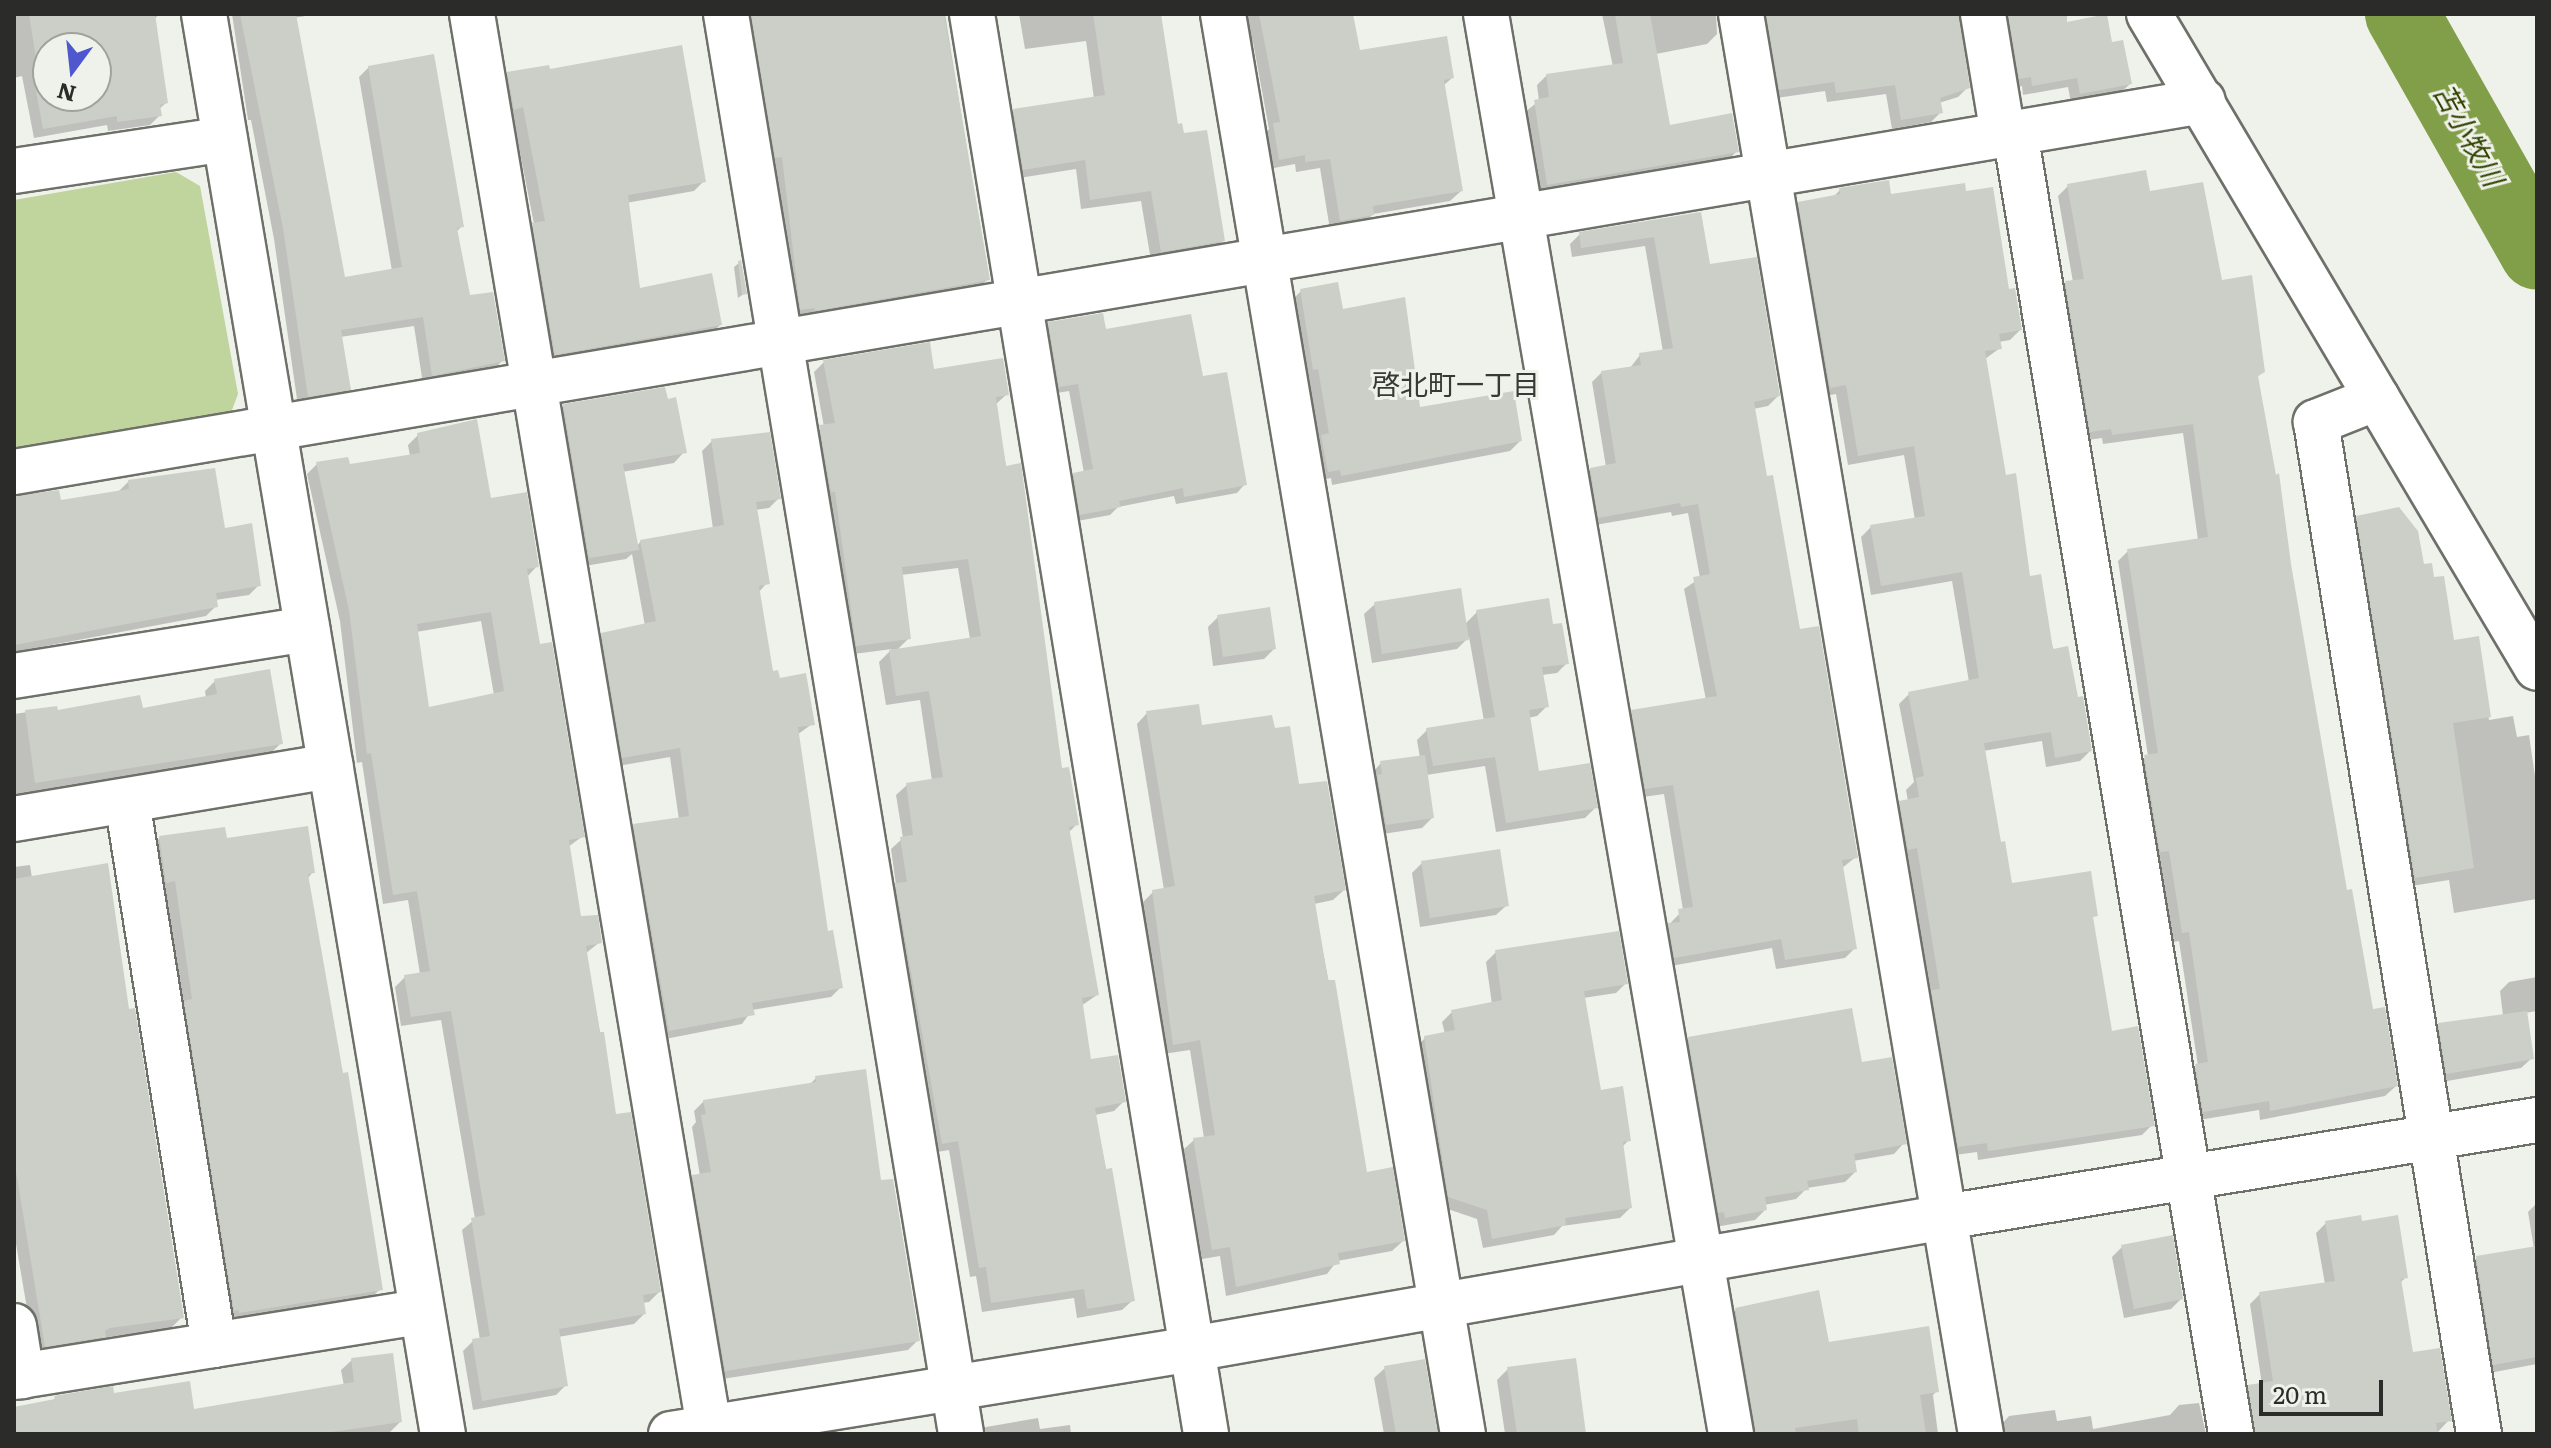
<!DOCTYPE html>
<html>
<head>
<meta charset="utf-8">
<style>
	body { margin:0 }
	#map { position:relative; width:2551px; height:1448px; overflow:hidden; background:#eff1eb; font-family:Literata,"Noto Sans JP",serif }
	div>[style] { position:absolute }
	.green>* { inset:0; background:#c0d49e }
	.shadow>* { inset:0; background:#0003 }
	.river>* { height:74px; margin:-37px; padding:0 37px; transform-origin:37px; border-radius:37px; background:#819e48 }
	.building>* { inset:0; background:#cccfc8 }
	.roads { filter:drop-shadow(2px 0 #6e706a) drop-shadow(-2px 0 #6e706a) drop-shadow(0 2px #6e706a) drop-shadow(0 -2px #6e706a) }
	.minor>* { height:44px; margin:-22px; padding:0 22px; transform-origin:22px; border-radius:22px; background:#fff }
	span { translate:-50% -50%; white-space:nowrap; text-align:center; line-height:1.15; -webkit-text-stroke:6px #eff1eb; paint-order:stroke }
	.water-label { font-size:28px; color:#324400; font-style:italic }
	.neighbourhood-label { font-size:28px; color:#373934 }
	.frame { position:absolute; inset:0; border:16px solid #2b2c29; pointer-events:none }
	.north { position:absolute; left:32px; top:32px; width:80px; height:80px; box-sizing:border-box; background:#eff1eb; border:2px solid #a1a29d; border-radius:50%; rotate:195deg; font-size:22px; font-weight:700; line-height:32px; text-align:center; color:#2b2c29 }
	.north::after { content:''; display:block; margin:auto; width:28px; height:36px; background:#4e57cd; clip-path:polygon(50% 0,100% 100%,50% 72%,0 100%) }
	.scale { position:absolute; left:2259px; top:1380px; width:124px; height:36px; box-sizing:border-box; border:4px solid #2b2c29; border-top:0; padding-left:10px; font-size:24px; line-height:28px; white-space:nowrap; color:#2b2c29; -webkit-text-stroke:6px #eff1eb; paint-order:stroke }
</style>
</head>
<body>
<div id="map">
	<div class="green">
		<div style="clip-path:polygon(176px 172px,200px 186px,238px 394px,229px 418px,14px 452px,14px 200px)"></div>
	</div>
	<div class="shadow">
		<div style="clip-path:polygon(evenodd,14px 14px,159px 14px,154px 20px,166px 103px,159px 109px,160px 115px,150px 125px,108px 131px,107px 125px,34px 138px,22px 76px,14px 78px,14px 14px,48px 48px,96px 48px,96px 96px,48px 96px,48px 48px)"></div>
		<div style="clip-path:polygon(232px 14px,317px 14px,294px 18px,344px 279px,392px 271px,359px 77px,369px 67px,462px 226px,456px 232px,468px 298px,503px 360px,493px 370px,423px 384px,414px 326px,340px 337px,349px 389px,339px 399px,298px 406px,274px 239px,251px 120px,248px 120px)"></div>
		<div style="clip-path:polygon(751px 14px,945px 14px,988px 279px,978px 289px,791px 319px,742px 24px)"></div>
		<div style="clip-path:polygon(1019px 14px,1159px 14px,1176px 126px,1223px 241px,1213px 251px,1151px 261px,1141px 201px,1081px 209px,1076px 169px,1013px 179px,1004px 121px,1014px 111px,1094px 99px,1086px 41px,1025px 49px)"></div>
		<div style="clip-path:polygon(1237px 14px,1351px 14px,1358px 52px,1452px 78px,1443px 86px,1461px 191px,1450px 201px,1373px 214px,1362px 225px,1330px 230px,1320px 168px,1296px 172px,1295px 164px,1269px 169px,1264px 135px,1269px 129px,1253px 42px,1242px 43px)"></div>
		<div style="clip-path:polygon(1602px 14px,1716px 14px,1717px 34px,1707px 44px,1656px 54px,1669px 128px,1737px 151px,1727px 161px,1538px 193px,1525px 112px,1539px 101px,1537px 85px,1546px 76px,1613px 67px)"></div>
		<div style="clip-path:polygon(1754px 14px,1957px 14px,1968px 87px,1958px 97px,1939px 103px,1941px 112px,1931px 122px,1892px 129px,1886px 94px,1827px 102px,1825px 91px,1770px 99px)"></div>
		<div style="clip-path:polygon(1995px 14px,2065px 14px,2066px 24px,2111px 44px,2130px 84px,2120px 93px,2071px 103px,2068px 87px,2023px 95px,2022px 86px,2010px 88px)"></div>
		<div style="clip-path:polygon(508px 74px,704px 181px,694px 191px,626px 203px,638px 290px,720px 325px,710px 335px,545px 364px,523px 235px,534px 224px,513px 117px,504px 119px,498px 84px)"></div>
		<div style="clip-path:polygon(2068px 186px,2148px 193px,2220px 282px,2263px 371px,2256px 378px,2346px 892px,2371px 1011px,2396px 1086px,2385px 1096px,2260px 1120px,2259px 1110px,2193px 1121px,2186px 1076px,2198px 1066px,2179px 941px,2173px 942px,2159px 860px,2150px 861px,2134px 767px,2148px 756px,2118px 561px,2128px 551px,2198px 540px,2183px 433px,2103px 444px,2102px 438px,2080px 441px,2056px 293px,2066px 283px,2073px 282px,2058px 196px)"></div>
		<div style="clip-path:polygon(1840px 190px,1890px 196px,2007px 291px,2020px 330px,2010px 340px,1999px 342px,2000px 348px,1985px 359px,2005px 477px,2028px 578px,2090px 751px,2080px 761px,2046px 767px,2042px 741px,1983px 751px,1999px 844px,2010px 885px,2095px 915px,2091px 919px,2110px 1033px,2152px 1125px,2142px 1135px,1978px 1160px,1977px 1152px,1948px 1156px,1922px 1002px,1930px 994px,1908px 857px,1898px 859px,1890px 813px,1900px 803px,1908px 801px,1906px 790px,1914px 782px,1899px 704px,1909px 694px,1969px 682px,1952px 581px,1871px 595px,1861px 537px,1871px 527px,1915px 520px,1904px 455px,1848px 465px,1836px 394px,1820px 397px,1789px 214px,1799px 203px,1833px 197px)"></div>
		<div style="clip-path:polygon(1699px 214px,1708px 267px,1778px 396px,1768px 406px,1753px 409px,1798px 632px,1856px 857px,1842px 868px,1855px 948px,1845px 958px,1776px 969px,1772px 948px,1665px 967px,1659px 935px,1683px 910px,1664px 794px,1636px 798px,1622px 722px,1632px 712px,1706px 700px,1684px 589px,1700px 578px,1688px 513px,1672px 516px,1671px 512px,1589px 526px,1581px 479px,1591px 469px,1606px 467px,1592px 382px,1602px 372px,1630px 368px,1640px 355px,1663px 352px,1645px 246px,1572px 257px,1570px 244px,1580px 234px)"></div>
		<div style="clip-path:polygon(739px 263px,745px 293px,738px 298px,734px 267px)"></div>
		<div style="clip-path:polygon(1301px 291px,1341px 311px,1418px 410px,1520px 441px,1510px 451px,1332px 485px,1331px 478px,1318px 481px,1312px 447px,1319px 439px,1309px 378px,1304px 379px,1291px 301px)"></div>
		<div style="clip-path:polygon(1049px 324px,1104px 332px,1201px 378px,1245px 484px,1237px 493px,1176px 504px,1174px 496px,1118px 507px,1110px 515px,1072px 522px,1065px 483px,1074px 475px,1084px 473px,1069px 391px,1051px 394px,1041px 332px)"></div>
		<div style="clip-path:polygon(evenodd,824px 362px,932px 372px,1007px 394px,995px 405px,1061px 771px,1077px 824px,1068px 833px,1097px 995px,1081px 1006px,1089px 1062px,1124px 1101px,1114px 1111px,1095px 1115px,1133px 1300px,1122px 1310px,1077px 1318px,1074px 1298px,982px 1312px,976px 1276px,970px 1277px,949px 1150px,932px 1153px,886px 895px,896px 885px,891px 849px,903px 838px,896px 795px,907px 785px,932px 781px,920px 700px,886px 705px,879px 662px,892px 649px,846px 655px,810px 437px,824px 427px,814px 372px,824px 362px,958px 568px,970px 639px,897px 650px,909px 638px,901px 575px,958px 568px)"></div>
		<div style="clip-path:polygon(564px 406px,684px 452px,674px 463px,622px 472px,636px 547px,641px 541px,713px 529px,702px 451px,712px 441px,779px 498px,769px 508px,755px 510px,767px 583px,758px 593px,771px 674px,812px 724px,797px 735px,827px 933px,841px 987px,831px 997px,752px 1010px,742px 1024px,660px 1040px,624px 836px,634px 826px,679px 820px,670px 757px,612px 767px,592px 645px,602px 635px,645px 626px,632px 554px,626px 559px,579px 567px,554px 416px)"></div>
		<div style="clip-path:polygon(evenodd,476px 421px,489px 501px,537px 566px,527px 577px,538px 646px,583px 836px,568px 847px,579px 919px,600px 942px,586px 953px,615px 1117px,659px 1292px,649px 1302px,642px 1303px,644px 1314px,634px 1324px,558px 1337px,566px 1385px,556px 1395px,473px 1410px,463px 1351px,473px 1341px,480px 1340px,462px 1230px,475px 1219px,441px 1020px,401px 1026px,395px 987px,405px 977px,420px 974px,408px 900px,383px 904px,362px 762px,357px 763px,340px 621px,307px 474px,317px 464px,348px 466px,410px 456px,408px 445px,418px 435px,476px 421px,481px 621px,494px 695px,428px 710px,416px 632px,481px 621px)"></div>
		<div style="clip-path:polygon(128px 482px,223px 530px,259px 585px,249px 595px,215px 600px,216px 606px,206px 616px,14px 652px,14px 497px,59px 502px,118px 492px)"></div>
		<div style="clip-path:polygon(2357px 518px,2422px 566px,2452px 642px,2477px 638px,2489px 720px,2513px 716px,2517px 737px,2529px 735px,2537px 790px,2537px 899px,2454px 913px,2449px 880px,2405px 887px,2347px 528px)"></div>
		<div style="clip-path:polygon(1375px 604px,1465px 624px,1477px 612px,1552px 626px,1567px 663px,1557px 673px,1542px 675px,1547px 706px,1537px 716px,1528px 718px,1538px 773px,1596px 807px,1585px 818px,1496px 832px,1485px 766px,1426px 775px,1432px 818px,1422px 828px,1376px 835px,1371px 774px,1381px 763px,1420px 758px,1417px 740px,1427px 730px,1484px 721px,1469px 637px,1457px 649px,1372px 663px,1364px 614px)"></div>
		<div style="clip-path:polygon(1218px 617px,1274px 649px,1264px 659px,1213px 666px,1208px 627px)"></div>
		<div style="clip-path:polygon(215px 681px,281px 743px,271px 753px,14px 795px,14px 714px,56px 708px,56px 713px,141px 710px,206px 698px,205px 691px)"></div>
		<div style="clip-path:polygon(1147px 713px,1200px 727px,1297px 786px,1344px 890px,1333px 900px,1314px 904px,1365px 1174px,1403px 1241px,1392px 1251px,1337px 1261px,1327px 1274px,1226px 1296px,1220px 1256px,1202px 1259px,1183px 1150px,1194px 1140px,1204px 1138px,1190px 1050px,1163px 1054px,1142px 903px,1153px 892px,1164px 890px,1137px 724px)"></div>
		<div style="clip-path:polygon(160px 838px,225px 840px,313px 872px,307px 879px,380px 1289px,370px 1299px,230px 1323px,175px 1013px,182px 1006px,165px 890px,156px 892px,150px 848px)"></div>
		<div style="clip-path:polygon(1422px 863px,1507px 905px,1496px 915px,1420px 927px,1412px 873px)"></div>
		<div style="clip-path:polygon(30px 865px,32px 878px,128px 1011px,182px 1317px,171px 1328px,102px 1338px,93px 1347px,35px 1356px,14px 1232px,14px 867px)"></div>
		<div style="clip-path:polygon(1496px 952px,1626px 983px,1616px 993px,1583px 998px,1599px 1093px,1628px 1141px,1622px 1147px,1630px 1208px,1620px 1218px,1562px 1226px,1554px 1235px,1483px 1248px,1477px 1219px,1439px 1206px,1415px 1048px,1425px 1038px,1445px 1034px,1442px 1022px,1452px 1012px,1492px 1004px,1486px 962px)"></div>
		<div style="clip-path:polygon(2537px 977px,2537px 1011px,2525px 1013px,2532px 1058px,2521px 1068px,2436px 1083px,2429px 1035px,2439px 1025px,2503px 1016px,2500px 991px,2509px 982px)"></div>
		<div style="clip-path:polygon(1689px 1039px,1904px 1143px,1894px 1154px,1853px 1161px,1855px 1172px,1845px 1182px,1807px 1188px,1796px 1199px,1764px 1205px,1765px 1210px,1755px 1220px,1715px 1227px,1678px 1049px)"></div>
		<div style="clip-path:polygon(816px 1078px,879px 1183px,918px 1340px,908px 1350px,716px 1380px,683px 1187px,693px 1177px,700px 1176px,692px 1127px,696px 1122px,694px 1111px,704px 1101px,809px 1085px)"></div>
		<div style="clip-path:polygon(2537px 1203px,2537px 1364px,2484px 1374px,2466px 1268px,2477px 1258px,2534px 1249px,2528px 1212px)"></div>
		<div style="clip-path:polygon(2326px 1223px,2361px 1223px,2406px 1277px,2400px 1283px,2411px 1355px,2449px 1420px,2436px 1434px,2245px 1434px,2239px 1397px,2249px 1387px,2262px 1385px,2250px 1304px,2260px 1294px,2325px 1284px,2316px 1233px)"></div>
		<div style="clip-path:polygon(2122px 1247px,2181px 1299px,2171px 1309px,2124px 1318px,2112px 1257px)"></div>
		<div style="clip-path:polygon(1736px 1310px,1937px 1391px,1933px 1395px,1938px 1434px,1744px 1434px,1725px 1321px)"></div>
		<div style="clip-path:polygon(352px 1360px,400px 1422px,390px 1432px,14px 1434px,55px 1398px,113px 1395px,193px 1412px,344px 1386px,341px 1370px)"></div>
		<div style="clip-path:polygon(1385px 1368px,1436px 1434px,1384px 1434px,1374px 1378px)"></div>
		<div style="clip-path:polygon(1508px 1369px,1584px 1434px,1505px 1434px,1497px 1380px)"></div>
		<div style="clip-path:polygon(2199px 1403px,2206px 1434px,2001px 1434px,2000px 1426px,2009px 1416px,2055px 1410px,2057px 1421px,2091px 1416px,2093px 1429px,2170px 1415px,2179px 1405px)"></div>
		<div style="clip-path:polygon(1038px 1418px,1040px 1429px,1070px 1425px,1071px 1434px,979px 1434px,986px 1427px)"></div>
	</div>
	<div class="river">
		<div style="left:2402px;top:14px;width:274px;rotate:60.5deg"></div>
	</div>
	<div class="building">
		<div style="clip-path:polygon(evenodd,29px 14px,155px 14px,168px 103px,160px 105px,162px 116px,117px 122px,117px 116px,43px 129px,35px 85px,40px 84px,29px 14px,48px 48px,96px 48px,96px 96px,48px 96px,48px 48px)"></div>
		<div style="clip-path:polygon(240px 14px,296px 14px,345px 277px,402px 267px,368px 66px,434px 54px,464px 227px,457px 228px,470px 295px,493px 292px,505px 361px,432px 376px,423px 317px,341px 330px,351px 390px,308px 397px,283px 228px)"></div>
		<div style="clip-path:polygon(751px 14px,944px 14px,990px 280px,815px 311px,814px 308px,800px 310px,782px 157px,775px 158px)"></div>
		<div style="clip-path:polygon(1093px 14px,1161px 14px,1178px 124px,1182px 123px,1184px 133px,1207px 130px,1225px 241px,1161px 252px,1151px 191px,1090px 200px,1085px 160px,1023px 170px,1013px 109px,1105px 95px)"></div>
		<div style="clip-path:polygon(1259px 14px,1353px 14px,1360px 50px,1447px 36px,1454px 78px,1444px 80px,1463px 191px,1373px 206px,1374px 215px,1340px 221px,1330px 159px,1305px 162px,1305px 155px,1279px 160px,1273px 123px,1280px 122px)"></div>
		<div style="clip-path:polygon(1615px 14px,1650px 14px,1670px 125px,1732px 113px,1739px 152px,1547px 185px,1534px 100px,1549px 97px,1546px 74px,1623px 63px)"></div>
		<div style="clip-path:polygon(1766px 14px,1959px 14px,1970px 88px,1940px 98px,1943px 113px,1901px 120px,1895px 85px,1836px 93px,1834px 82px,1779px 90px)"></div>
		<div style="clip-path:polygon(2008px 14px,2067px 14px,2067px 22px,2107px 14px,2112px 42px,2123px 40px,2132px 84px,2080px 94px,2077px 78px,2032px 86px,2031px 77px,2019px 79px)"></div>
		<div style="clip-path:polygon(682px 45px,706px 182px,628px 195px,640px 288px,712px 273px,722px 325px,555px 355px,532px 223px,545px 221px,523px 107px,514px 110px,507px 72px,549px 65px,550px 69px)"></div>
		<div style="clip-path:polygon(2146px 170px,2150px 191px,2203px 182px,2222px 280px,2252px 275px,2265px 372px,2258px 376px,2276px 475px,2279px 473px,2291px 564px,2347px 890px,2352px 889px,2373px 1009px,2385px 1007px,2398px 1086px,2270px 1111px,2269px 1101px,2203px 1112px,2195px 1064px,2208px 1062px,2189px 932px,2182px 933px,2169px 851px,2160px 852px,2144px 755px,2158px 753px,2127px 549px,2208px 537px,2193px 424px,2112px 435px,2111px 429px,2090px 432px,2065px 281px,2084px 279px,2067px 184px)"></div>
		<div style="clip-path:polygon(1889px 180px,1891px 194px,1965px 183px,1966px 191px,1993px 187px,2009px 289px,2015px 288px,2022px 330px,1999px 334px,2002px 349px,1985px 351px,2006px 475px,2016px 473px,2030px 576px,2041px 574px,2053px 649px,2068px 646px,2078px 697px,2083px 696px,2092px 751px,2055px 758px,2051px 732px,1984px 743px,2001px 842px,2005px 841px,2012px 883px,2091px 871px,2098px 916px,2093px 917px,2112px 1031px,2138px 1026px,2155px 1126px,1988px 1151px,1987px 1143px,1958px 1147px,1931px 990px,1940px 989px,1917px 848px,1908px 850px,1899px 801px,1919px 797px,1916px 778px,1924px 776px,1908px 692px,1979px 678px,1962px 572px,1881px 586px,1870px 525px,1925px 516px,1914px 446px,1858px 456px,1846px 385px,1830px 388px,1798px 202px,1840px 194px,1839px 188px)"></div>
		<div style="clip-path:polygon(1701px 212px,1710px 264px,1757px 257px,1780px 396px,1754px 402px,1767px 476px,1773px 475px,1800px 629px,1819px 626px,1858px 858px,1842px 860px,1857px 949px,1785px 960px,1781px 939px,1674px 958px,1668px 923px,1680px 922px,1678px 909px,1693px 907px,1673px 785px,1645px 789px,1631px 710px,1717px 696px,1693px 577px,1710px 574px,1698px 504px,1681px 507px,1680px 503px,1598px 518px,1590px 468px,1616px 463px,1601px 371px,1641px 365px,1639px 353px,1673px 348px,1654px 237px,1581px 248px,1579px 232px)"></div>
		<div style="clip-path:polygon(741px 260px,747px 294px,742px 295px,738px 261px)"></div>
		<div style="clip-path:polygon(1338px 282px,1343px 309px,1405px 297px,1420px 407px,1514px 391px,1522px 441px,1341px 476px,1340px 470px,1328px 472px,1321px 435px,1329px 433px,1318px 369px,1313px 370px,1300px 289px)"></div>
		<div style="clip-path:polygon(1103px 313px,1106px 329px,1191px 314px,1203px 376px,1227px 372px,1247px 485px,1184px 497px,1183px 488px,1119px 501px,1121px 507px,1080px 515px,1073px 473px,1093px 469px,1078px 384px,1059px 387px,1048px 322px)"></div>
		<div style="clip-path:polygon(930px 342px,934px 369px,1003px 358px,1009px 395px,996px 397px,1006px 466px,1021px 463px,1062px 768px,1069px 767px,1079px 825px,1069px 827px,1099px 995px,1082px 998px,1091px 1059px,1118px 1055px,1126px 1102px,1095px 1108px,1106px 1169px,1112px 1168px,1135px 1301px,1087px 1309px,1084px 1289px,991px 1303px,986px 1267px,979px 1268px,958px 1141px,942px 1144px,895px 883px,907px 882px,900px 837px,913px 835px,906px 783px,943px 777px,929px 691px,896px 696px,889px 650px,981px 636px,968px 559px,902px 567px,911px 639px,856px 646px,835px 492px,831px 492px,819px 425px,835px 423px,823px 360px)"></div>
		<div style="clip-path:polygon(665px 387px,668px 399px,676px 397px,687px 453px,623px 464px,639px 550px,589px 558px,563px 404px)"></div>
		<div style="clip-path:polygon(evenodd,477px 419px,491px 498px,527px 492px,539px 567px,527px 569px,540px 644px,552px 642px,585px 837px,569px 840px,581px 916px,598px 915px,602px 943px,586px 946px,600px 1032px,604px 1032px,616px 1114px,631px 1112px,661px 1292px,643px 1295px,646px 1314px,559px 1329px,568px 1386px,482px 1401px,472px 1339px,490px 1336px,471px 1218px,485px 1215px,451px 1011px,411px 1017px,404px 975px,430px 971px,417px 891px,393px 895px,371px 753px,367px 754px,349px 610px,316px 462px,348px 457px,350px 464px,420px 453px,417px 433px,477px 419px,491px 612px,504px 691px,429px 707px,417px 624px,491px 612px)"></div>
		<div style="clip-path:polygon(770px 432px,781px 499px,756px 502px,770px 584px,759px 586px,773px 671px,778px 670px,780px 678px,806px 673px,815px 725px,798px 727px,828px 931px,833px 930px,843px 988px,752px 1003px,755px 1015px,669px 1031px,633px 824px,689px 816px,680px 748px,622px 758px,601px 633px,656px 621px,640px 540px,724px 525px,711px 439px)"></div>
		<div style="clip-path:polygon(215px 468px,225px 528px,252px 523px,261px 586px,216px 593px,218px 607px,14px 645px,14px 496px,59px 490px,61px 500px,129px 489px,128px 480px)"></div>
		<div style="clip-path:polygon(2399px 507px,2418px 531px,2424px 564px,2432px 563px,2434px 577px,2444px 576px,2454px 640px,2479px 636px,2491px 717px,2453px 723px,2474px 868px,2415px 878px,2356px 516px)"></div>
		<div style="clip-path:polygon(1461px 588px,1469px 640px,1382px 654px,1374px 602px)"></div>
		<div style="clip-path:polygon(1549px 598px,1553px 624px,1562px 623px,1569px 664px,1542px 667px,1549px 707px,1529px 710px,1539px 771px,1590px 763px,1598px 808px,1506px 823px,1495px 757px,1433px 766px,1426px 728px,1495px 717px,1476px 610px)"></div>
		<div style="clip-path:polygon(1270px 607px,1276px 649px,1223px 657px,1217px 615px)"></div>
		<div style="clip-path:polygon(270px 669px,283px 744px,35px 783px,25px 710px,57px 706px,58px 710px,140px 695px,143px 708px,217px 694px,214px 679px)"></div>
		<div style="clip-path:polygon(1199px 704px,1202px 725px,1272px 715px,1275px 728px,1290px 726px,1299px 784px,1327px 781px,1346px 890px,1314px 896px,1328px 980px,1335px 980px,1367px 1172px,1393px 1167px,1405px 1241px,1338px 1253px,1340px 1264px,1236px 1287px,1230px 1247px,1212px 1250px,1193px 1138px,1215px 1135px,1200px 1040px,1173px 1045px,1152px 890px,1175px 886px,1146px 711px)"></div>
		<div style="clip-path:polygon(1425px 755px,1434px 818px,1386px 825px,1377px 775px,1382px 774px,1380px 761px)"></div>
		<div style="clip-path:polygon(308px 826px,315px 873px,308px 874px,343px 1073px,348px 1072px,383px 1290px,239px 1313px,239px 1310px,234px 1311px,184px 1001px,192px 999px,175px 881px,166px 883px,159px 836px,225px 827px,227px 838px)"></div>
		<div style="clip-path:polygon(1500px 849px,1509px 906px,1430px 918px,1421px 861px)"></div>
		<div style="clip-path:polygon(108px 863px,129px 1009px,135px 1008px,184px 1318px,110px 1328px,105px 1331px,106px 1337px,45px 1347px,14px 1159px,14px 879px)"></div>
		<div style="clip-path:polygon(1619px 931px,1628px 984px,1584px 991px,1601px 1090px,1623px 1086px,1631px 1141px,1623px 1142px,1632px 1208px,1565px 1218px,1566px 1225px,1492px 1239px,1487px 1210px,1448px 1197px,1424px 1036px,1455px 1030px,1451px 1010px,1502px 1000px,1495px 950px)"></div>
		<div style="clip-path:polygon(1852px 1008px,1862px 1062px,1892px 1057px,1907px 1144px,1854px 1154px,1857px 1172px,1807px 1181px,1809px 1190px,1765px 1197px,1767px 1210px,1725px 1218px,1724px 1212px,1718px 1213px,1688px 1037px)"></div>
		<div style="clip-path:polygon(2527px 1011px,2534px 1059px,2446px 1074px,2438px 1023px)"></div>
		<div style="clip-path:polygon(866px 1069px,881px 1180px,893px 1179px,920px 1341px,725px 1371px,692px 1175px,711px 1172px,701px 1115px,706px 1114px,703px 1100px,816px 1082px,815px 1076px)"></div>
		<div style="clip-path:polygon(2361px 1215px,2362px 1221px,2398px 1215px,2408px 1278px,2401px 1279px,2413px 1352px,2440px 1348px,2452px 1421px,2436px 1423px,2438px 1434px,2255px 1434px,2248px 1385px,2273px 1381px,2259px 1292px,2335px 1281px,2325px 1221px)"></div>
		<div style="clip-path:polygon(2173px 1235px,2183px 1299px,2134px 1309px,2121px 1245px)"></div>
		<div style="clip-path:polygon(2537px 1246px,2537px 1357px,2493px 1365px,2476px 1256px)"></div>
		<div style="clip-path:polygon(1819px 1290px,1829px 1342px,1929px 1326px,1939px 1392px,1920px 1395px,1926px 1434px,1859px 1434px,1857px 1419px,1795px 1428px,1796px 1434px,1756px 1434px,1735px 1308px)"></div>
		<div style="clip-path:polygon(393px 1353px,402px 1422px,317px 1434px,14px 1434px,14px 1407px,55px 1399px,54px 1396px,113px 1386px,114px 1393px,190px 1381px,194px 1409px,354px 1382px,351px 1358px)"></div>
		<div style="clip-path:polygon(1576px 1358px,1586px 1434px,1517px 1434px,1507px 1367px)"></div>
		<div style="clip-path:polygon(1425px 1359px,1438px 1434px,1396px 1434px,1384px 1366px)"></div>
	</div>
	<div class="roads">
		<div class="minor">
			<div style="left:204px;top:14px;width:1440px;rotate:80.45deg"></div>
			<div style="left:472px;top:14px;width:1433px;rotate:80.48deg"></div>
			<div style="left:726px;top:14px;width:1439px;rotate:80.6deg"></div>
			<div style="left:972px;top:14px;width:1439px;rotate:80.64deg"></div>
			<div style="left:1223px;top:14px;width:1440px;rotate:80.41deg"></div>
			<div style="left:1486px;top:14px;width:1441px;rotate:80.21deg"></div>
			<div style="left:1741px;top:14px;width:1440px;rotate:80.41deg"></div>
			<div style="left:1983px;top:14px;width:123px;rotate:80.6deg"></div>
			<div style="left:2149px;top:14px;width:760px;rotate:59.32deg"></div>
			<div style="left:2015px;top:133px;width:1319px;rotate:80.57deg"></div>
			<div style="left:14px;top:171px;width:213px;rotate:-8.6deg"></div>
			<div style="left:2377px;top:398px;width:66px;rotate:158.5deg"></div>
			<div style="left:2316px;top:422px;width:1025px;rotate:80.85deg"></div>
			<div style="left:14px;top:472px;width:2220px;rotate:-9.62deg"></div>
			<div style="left:14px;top:676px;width:297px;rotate:-9.1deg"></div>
			<div style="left:127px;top:801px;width:551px;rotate:80.91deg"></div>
			<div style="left:14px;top:819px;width:321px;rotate:-9.5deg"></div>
			<div style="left:14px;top:1326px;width:51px;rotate:80.9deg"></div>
			<div style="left:14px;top:1377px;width:412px;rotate:-9.1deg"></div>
			<div style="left:671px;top:1434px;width:528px;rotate:-9.27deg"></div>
			<div style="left:1192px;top:1349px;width:764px;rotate:-9.94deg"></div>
			<div style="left:1945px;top:1217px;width:600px;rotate:-9.31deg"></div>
		</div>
	</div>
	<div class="water-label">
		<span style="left:2470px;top:134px;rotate:61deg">苫小牧川</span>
	</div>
	<div class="neighbourhood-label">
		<span style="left:1456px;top:383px">啓北町一丁目</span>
	</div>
	<div class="frame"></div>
	<div class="north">N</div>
	<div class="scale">20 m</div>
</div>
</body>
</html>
